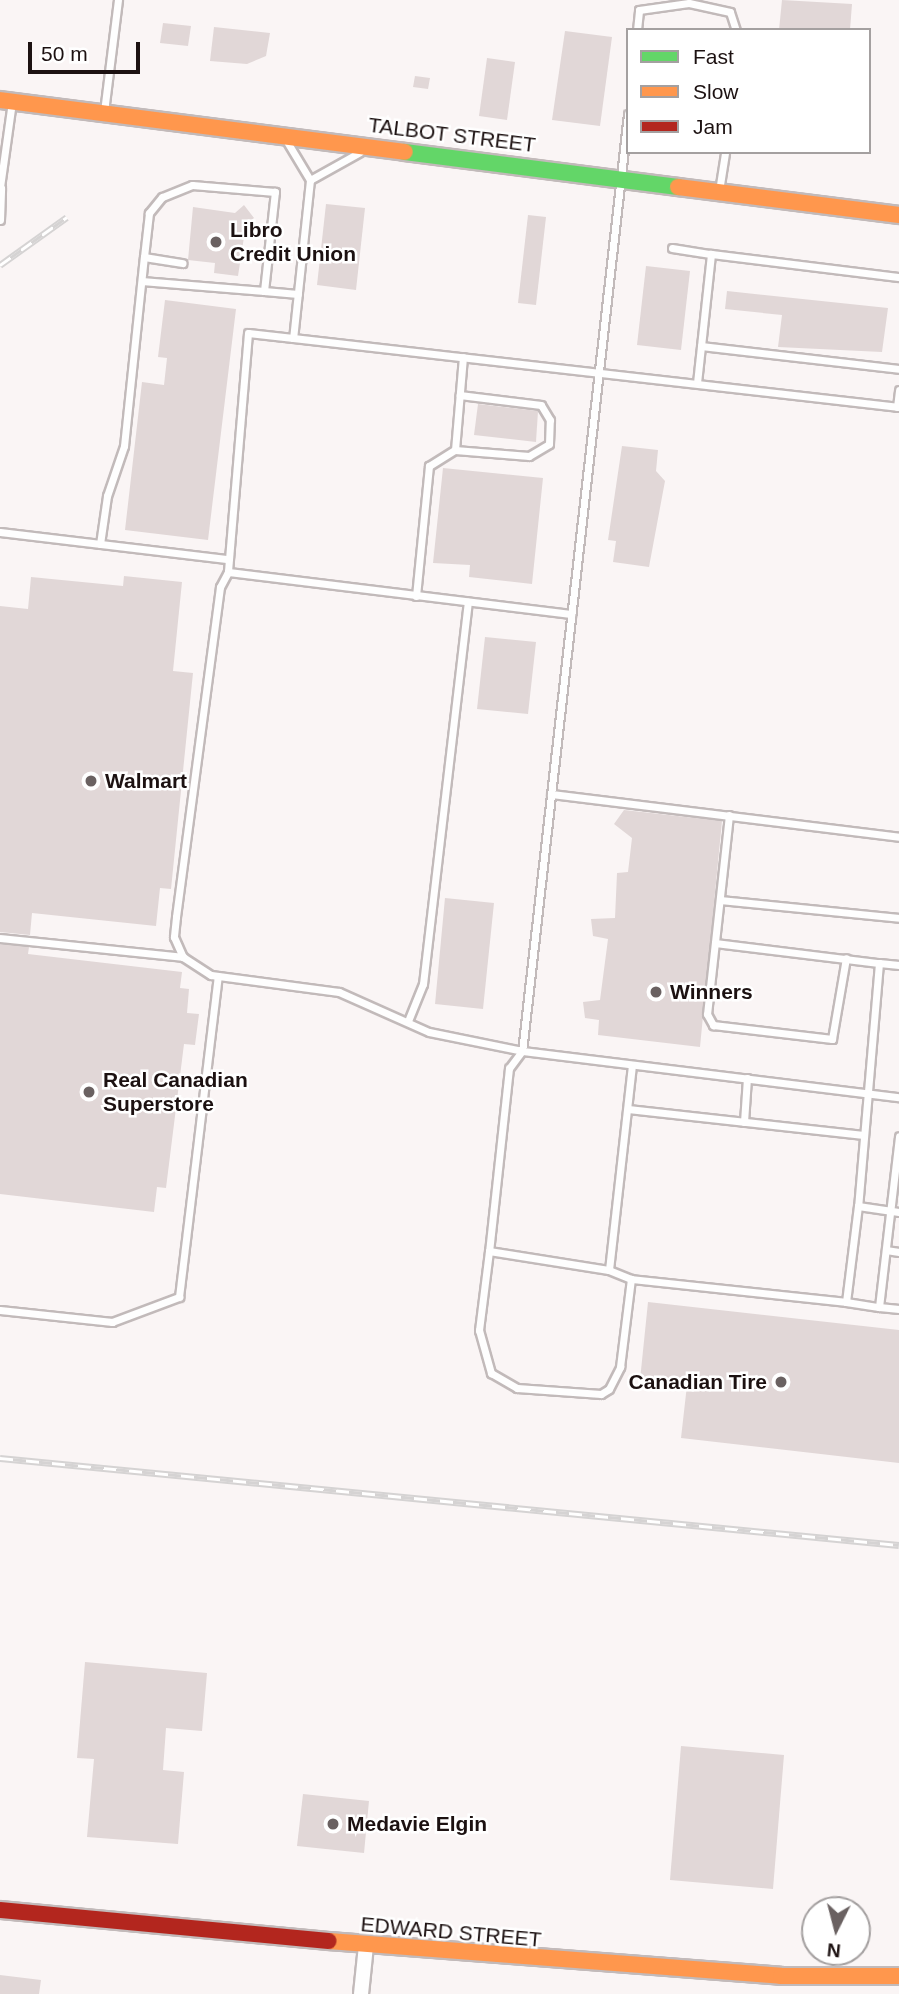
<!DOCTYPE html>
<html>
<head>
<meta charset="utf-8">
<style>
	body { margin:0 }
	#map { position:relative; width:899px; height:1994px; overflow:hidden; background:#faf5f5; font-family:Arial,sans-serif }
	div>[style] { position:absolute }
	.building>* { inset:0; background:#e1d7d7 }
	.roads { filter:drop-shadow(2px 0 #c2baba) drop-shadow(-2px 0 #c2baba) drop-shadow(0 2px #c2baba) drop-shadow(0 -2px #c2baba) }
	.lane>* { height:7px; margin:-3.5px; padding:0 3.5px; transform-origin:3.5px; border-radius:3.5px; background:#fefefe }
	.street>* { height:14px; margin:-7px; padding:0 7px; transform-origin:7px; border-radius:7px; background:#fefefe }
	.fast>* { height:16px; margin:-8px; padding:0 8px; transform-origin:8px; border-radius:8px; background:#63d668 }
	.slow>* { height:16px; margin:-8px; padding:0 8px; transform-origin:8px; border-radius:8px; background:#ff974d }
	.jam>* { height:16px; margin:-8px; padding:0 8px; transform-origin:8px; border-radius:8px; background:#b3261e }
	.rail>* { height:7px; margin-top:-3.5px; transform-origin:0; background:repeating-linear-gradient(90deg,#fff 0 13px,#d5d3d3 0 26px); box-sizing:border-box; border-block:2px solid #d5d3d3 }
	.dots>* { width:19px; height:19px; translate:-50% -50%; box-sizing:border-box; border:4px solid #fff; border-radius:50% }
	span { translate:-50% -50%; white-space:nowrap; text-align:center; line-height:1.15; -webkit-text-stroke:5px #fff; paint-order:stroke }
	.street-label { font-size:21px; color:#1c1111 }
	.poi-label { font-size:21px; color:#1c1111; font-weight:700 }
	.left { translate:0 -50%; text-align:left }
	.right { translate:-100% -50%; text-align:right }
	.legend { position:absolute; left:626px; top:28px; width:245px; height:126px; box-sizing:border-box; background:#fff; border:2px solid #a4a0a0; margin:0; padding:9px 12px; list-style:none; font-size:21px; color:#1c1111 }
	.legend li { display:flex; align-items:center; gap:14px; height:35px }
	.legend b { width:35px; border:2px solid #a4a0a0 }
	.north { position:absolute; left:801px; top:1896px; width:70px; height:70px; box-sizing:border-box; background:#fff; border:2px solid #a4a0a0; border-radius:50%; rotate:186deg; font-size:19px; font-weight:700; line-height:28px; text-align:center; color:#1c1111 }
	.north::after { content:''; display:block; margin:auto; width:24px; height:32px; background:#6a6161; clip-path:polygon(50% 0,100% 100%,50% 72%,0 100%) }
	.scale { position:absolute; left:28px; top:42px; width:112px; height:32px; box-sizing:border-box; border:4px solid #1c1111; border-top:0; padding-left:9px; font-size:21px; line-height:24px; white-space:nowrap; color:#1c1111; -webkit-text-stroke:5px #fff; paint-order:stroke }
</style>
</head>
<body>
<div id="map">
	<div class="building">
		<div style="clip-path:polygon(782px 0,852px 4px,850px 30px,779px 30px)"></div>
		<div style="clip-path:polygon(163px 23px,191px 26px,188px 46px,160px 43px)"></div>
		<div style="clip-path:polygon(214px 27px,270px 33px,266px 56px,247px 64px,210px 61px)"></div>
		<div style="clip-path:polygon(565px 31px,612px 37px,600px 126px,552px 120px)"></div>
		<div style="clip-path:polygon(487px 58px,515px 62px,507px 120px,479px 116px)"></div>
		<div style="clip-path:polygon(415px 76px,430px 78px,428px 89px,413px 87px)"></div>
		<div style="clip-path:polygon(326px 204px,365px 208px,356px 290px,317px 285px)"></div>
		<div style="clip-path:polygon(244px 205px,254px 218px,246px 224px,238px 276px,214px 273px,215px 263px,188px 260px,193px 207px,235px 213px)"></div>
		<div style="clip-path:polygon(528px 215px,546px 217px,536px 305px,518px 303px)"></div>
		<div style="clip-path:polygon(646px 266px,690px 271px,681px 350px,637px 345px)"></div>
		<div style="clip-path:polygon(727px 291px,888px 308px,882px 352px,778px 347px,782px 315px,725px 309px)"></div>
		<div style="clip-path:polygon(165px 300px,236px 309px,208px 540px,125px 530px,142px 382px,164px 385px,167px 358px,158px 357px)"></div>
		<div style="clip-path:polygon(478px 404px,538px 411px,536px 442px,474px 435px)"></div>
		<div style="clip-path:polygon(622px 446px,658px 450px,656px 471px,665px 481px,649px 567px,613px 562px,616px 541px,608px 540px)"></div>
		<div style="clip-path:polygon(443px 468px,543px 478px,532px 584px,469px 577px,470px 565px,433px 563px)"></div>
		<div style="clip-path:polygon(124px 576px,182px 582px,173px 671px,193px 673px,171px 889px,160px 888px,156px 926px,32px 913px,30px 935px,0 932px,0 606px,28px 609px,31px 577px,123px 586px)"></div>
		<div style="clip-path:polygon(485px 637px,536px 642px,528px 714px,477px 709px)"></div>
		<div style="clip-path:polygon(624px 810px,722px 821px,700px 1047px,598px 1035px,599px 1020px,585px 1018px,583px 1002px,600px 1000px,608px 939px,593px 936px,591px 919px,615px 918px,617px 873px,628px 872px,632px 838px,614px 824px)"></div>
		<div style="clip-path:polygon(445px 898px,494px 903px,483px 1009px,435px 1004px)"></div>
		<div style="clip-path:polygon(0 944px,29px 947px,28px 954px,182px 972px,180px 988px,189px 989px,187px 1013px,199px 1014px,195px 1045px,184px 1044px,166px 1188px,157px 1187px,154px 1212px,0 1194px)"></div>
		<div style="clip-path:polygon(648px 1302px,899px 1330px,899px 1463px,681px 1438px,687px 1385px,640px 1380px)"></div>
		<div style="clip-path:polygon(85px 1662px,207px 1673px,202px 1731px,166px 1728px,163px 1770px,184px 1772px,178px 1844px,87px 1837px,94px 1759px,77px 1758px)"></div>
		<div style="clip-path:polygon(681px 1746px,784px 1755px,773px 1889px,670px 1880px)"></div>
		<div style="clip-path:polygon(303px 1794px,369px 1801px,364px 1853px,297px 1846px)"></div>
		<div style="clip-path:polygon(0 1975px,41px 1980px,39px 1994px,0 1994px)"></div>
	</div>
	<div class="roads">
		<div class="lane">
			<div style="left:637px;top:30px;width:20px;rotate:-84deg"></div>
			<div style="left:639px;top:10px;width:50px;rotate:-8deg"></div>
			<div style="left:689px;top:3px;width:42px;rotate:12.4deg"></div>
			<div style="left:730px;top:12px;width:19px;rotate:72deg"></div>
			<div style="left:104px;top:112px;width:113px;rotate:-82.9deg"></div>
			<div style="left:628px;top:114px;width:943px;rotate:96.45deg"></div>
			<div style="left:522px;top:1051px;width:380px;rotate:7deg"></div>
			<div style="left:286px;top:140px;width:47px;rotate:59deg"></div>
			<div style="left:310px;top:180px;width:159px;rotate:96.1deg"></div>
			<div style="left:293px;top:338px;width:45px;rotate:-173.7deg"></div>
			<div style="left:248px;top:333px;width:240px;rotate:94.8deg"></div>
			<div style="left:228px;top:572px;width:346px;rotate:7deg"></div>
			<div style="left:310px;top:180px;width:57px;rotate:-29.2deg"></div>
			<div style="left:0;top:187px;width:86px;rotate:-82deg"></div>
			<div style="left:719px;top:191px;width:39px;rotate:-81deg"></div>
			<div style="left:0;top:220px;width:32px;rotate:-88deg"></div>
			<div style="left:672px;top:248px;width:39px;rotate:9deg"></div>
			<div style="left:142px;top:281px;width:122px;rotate:4.7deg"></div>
			<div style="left:264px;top:291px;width:100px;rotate:-83.7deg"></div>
			<div style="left:275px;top:192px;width:83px;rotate:-175.2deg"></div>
			<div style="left:192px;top:185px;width:32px;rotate:158deg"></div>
			<div style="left:162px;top:197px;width:21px;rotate:129deg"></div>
			<div style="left:149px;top:213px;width:44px;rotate:96.5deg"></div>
			<div style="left:144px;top:257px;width:39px;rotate:9deg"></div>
			<div style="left:264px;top:291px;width:34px;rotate:5deg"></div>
			<div style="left:293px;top:338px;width:610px;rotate:6.5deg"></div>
			<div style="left:701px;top:346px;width:199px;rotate:6.6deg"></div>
			<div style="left:697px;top:383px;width:130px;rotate:-83.8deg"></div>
			<div style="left:711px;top:254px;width:189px;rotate:7deg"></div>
			<div style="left:897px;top:407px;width:17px;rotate:-83deg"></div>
			<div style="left:455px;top:450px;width:74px;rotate:4.6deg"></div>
			<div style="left:529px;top:456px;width:23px;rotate:-31deg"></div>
			<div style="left:549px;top:444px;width:24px;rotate:-88deg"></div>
			<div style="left:550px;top:420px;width:17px;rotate:-121deg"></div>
			<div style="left:541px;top:405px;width:82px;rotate:-173deg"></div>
			<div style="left:0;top:532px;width:230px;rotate:6.8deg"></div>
			<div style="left:100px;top:544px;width:49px;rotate:-81.7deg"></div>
			<div style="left:107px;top:496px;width:53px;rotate:-71.2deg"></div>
			<div style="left:124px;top:446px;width:190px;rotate:-84deg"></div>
			<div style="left:228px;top:572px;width:17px;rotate:118deg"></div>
			<div style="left:220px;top:587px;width:333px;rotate:97.6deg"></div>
			<div style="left:176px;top:917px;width:20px;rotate:96deg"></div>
			<div style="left:174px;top:937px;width:22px;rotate:66deg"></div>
			<div style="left:183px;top:957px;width:33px;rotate:33deg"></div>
			<div style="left:211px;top:975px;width:129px;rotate:7.6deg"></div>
			<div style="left:339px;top:992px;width:98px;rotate:24deg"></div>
			<div style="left:429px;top:1032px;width:95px;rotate:11.5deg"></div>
			<div style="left:416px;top:596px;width:131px;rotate:-84.3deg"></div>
			<div style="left:429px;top:466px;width:31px;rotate:-32deg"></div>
			<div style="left:455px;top:450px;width:93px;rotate:-85.1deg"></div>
			<div style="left:551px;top:794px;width:351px;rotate:7deg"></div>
			<div style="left:729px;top:815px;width:200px;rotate:96.3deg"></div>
			<div style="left:707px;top:1014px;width:13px;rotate:61deg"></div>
			<div style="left:713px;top:1025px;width:120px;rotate:6.7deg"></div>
			<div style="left:832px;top:1039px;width:82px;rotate:-80.2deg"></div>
			<div style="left:720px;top:900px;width:180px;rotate:5.7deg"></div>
			<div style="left:0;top:938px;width:184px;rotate:5.9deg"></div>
			<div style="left:715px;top:943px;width:165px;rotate:7deg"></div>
			<div style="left:879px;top:963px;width:244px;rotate:94.9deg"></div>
			<div style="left:858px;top:1206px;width:41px;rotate:8.3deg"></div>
			<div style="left:879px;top:963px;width:20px;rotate:6deg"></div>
			<div style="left:408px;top:1021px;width:40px;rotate:-68deg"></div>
			<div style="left:423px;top:984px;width:385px;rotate:-83.3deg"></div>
			<div style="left:522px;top:1051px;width:21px;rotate:127deg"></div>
			<div style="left:509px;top:1068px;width:184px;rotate:96.2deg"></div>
			<div style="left:489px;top:1251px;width:121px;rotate:9deg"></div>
			<div style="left:609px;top:1270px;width:206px;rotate:-83.6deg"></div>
			<div style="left:628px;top:1109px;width:237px;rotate:6.3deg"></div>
			<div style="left:744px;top:1122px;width:44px;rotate:-86.1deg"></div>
			<div style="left:886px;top:1250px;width:13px;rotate:9deg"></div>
			<div style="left:489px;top:1251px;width:80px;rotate:97.2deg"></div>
			<div style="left:479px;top:1330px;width:45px;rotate:74.4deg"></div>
			<div style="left:491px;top:1373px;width:30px;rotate:30deg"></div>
			<div style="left:517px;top:1388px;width:84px;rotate:4.1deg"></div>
			<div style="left:601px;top:1394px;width:9px;rotate:-32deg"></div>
			<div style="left:609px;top:1389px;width:25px;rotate:-63deg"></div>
			<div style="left:620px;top:1367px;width:89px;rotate:-82.9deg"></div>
			<div style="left:631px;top:1279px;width:24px;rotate:-158deg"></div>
			<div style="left:631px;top:1279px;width:216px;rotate:6.1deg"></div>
			<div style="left:846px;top:1302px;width:97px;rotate:-82.9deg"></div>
			<div style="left:846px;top:1302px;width:33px;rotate:9deg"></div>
			<div style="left:879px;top:1307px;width:172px;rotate:-83.3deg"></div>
			<div style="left:879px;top:1307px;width:20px;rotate:6deg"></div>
			<div style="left:0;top:1310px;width:113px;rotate:6.1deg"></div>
			<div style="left:112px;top:1322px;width:72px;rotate:-20.5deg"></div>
			<div style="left:179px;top:1297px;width:323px;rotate:-83.1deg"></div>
		</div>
		<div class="street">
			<div style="left:361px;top:1994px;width:48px;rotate:-84.1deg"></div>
		</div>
		<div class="fast">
			<div style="left:405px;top:152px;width:275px;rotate:7.3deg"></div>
		</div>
		<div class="slow">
			<div style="left:0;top:100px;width:408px;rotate:7.3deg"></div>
			<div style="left:678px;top:187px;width:223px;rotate:7.2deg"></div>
			<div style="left:329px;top:1941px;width:453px;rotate:4.4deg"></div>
			<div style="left:781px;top:1976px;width:118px"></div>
		</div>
		<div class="jam">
			<div style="left:0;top:1910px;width:330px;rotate:5.4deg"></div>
		</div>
	</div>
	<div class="rail">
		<div style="left:0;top:265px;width:82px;rotate:-35.6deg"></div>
		<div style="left:0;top:1458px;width:903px;rotate:5.53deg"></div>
	</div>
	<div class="dots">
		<div style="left:216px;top:242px;background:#6a6161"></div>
		<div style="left:91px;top:781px;background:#6a6161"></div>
		<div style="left:656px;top:992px;background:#6a6161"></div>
		<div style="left:89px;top:1092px;background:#6a6161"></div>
		<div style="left:781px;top:1382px;background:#6a6161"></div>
		<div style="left:333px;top:1824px;background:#6a6161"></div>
	</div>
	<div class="street-label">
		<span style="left:452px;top:135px;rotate:7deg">TALBOT STREET</span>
		<span style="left:451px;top:1932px;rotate:5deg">EDWARD STREET</span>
	</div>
	<div class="poi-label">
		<span class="left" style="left:230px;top:242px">Libro<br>Credit Union</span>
		<span class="left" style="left:105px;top:781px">Walmart</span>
		<span class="left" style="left:670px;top:992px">Winners</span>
		<span class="left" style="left:103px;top:1092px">Real Canadian<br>Superstore</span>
		<span class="right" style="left:767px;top:1382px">Canadian Tire</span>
		<span class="left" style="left:347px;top:1824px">Medavie Elgin</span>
	</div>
	<ul class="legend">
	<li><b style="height:9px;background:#63d668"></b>Fast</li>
	<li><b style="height:9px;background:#ff974d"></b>Slow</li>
	<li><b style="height:9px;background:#b3261e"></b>Jam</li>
	</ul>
	<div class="north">N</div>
	<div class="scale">50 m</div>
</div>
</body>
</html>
